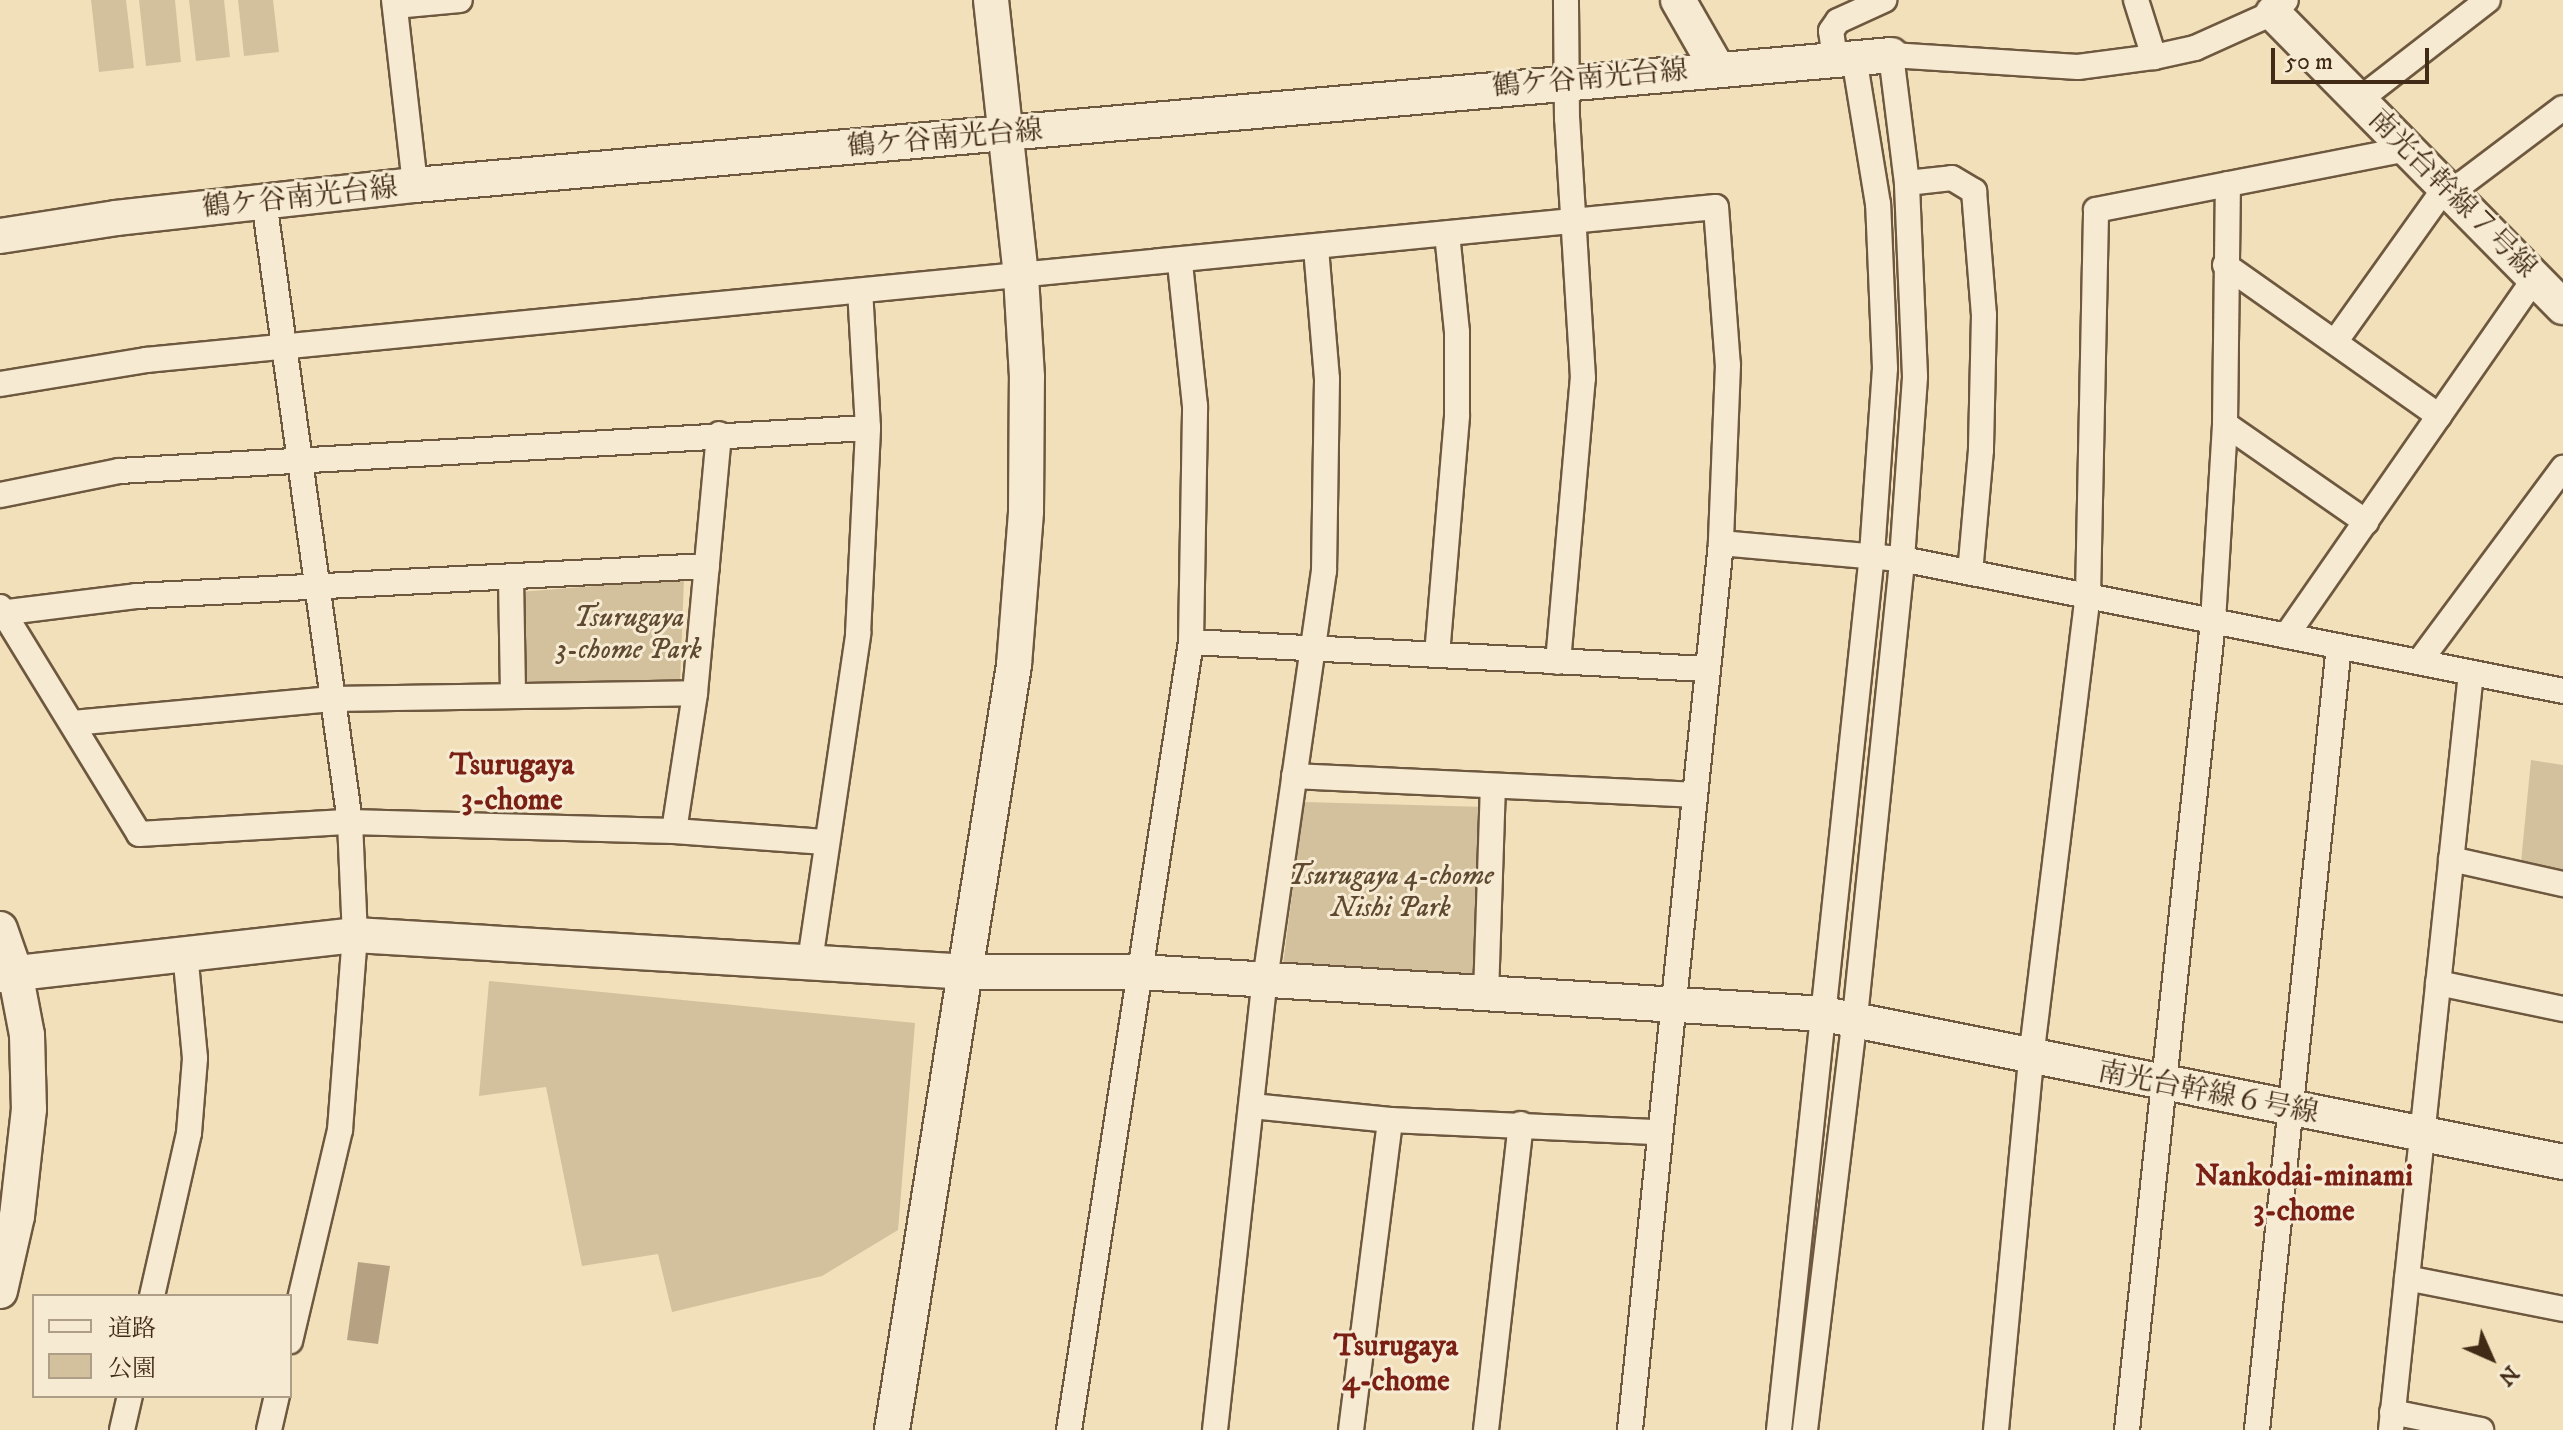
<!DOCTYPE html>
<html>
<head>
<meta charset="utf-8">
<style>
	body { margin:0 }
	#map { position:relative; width:2563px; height:1430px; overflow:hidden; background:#f1e0b9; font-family:"IM FELL DW Pica","Noto Serif JP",serif }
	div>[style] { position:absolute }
	.green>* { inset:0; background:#d3c19d }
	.water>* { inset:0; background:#b6a282 }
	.roads { filter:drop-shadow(2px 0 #6e583f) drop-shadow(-2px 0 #6e583f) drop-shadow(0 2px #6e583f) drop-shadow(0 -2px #6e583f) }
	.street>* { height:24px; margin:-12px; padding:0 12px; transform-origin:12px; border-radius:12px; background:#f6ebd2 }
	.secondary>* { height:34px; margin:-17px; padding:0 17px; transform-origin:17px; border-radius:17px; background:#f6ebd2 }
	span { translate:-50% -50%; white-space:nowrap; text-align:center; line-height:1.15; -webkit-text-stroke:6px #f6ebd2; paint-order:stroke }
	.street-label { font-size:28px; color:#422b16 }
	.park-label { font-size:28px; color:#5f4931; font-style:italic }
	.neighbourhood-label { font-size:30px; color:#7a1f14; font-weight:700 }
	.legend { position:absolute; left:32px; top:1294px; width:260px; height:104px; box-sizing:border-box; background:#f6ebd2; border:2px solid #ae9e87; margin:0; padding:10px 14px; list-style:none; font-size:24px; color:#422b16 }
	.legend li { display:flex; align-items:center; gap:16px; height:40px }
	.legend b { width:40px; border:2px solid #ae9e87 }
	.north { position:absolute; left:2451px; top:1318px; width:80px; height:80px; -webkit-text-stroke:6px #f6ebd2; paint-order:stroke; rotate:135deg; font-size:22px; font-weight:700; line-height:32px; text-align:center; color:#422b16 }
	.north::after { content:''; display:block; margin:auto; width:28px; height:36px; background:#422b16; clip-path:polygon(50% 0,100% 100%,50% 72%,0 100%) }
	.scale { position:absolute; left:2271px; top:48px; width:158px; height:36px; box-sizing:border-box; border:4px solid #422b16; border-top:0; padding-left:10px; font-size:24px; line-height:28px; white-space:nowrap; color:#422b16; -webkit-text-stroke:6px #f6ebd2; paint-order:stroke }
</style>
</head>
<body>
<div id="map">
	<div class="green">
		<div style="clip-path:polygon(91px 0,126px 0,134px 68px,99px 72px)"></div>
		<div style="clip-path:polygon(139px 0,175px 0,181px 62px,146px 66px)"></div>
		<div style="clip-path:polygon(189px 0,224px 0,230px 57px,196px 61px)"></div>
		<div style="clip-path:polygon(238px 0,273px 0,279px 52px,244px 56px)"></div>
		<div style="clip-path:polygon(684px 579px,680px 685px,518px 684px,519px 592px)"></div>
		<div style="clip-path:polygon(2531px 760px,2563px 765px,2563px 870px,2521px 862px)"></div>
		<div style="clip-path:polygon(1304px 802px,1486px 807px,1477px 987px,1282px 972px)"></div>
		<div style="clip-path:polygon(489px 981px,915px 1023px,898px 1230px,822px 1276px,672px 1312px,658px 1254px,582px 1266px,546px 1087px,479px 1096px)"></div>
	</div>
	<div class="water">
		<div style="clip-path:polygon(358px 1262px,390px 1266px,378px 1344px,347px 1340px)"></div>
	</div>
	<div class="roads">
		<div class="street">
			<div style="left:394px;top:0;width:186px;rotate:83.5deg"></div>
			<div style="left:2136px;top:0;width:60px;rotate:72.5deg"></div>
			<div style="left:395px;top:6px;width:65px;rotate:-5.3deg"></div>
			<div style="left:1835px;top:59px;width:28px;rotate:-98deg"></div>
			<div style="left:1831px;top:31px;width:12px;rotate:-55deg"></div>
			<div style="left:1838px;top:21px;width:51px;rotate:-24.5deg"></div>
			<div style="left:2359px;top:100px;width:163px;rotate:-37.8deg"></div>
			<div style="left:1907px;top:183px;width:45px;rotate:-6.3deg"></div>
			<div style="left:1952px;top:178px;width:26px;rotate:31deg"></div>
			<div style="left:1974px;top:191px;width:124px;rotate:85.4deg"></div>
			<div style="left:1984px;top:315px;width:135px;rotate:91.3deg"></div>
			<div style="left:1981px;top:450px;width:123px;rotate:95.1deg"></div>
			<div style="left:2450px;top:193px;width:141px;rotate:-37deg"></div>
			<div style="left:264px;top:201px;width:627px;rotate:82.12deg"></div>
			<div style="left:350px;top:822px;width:113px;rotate:87.5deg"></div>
			<div style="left:355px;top:935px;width:196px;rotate:94.4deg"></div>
			<div style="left:340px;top:1130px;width:217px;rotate:103.3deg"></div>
			<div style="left:2225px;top:265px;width:262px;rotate:35.2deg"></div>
			<div style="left:2335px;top:342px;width:189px;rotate:-54.5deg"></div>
			<div style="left:0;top:384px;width:148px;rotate:-9.3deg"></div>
			<div style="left:146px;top:360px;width:1577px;rotate:-5.57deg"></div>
			<div style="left:1716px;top:207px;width:158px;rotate:85.7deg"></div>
			<div style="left:1728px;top:365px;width:178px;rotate:92.3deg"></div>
			<div style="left:1721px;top:543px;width:892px;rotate:95.86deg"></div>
			<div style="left:2225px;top:424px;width:172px;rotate:34.8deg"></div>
			<div style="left:0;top:495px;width:121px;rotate:-11.4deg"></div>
			<div style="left:119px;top:471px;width:750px;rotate:-3.29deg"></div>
			<div style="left:1721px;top:543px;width:182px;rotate:5.1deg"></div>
			<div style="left:1902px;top:559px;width:674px;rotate:11.29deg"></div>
			<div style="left:511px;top:578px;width:117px;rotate:89deg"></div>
			<div style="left:0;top:607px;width:266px;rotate:58.5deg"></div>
			<div style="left:139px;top:834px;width:211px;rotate:-3.3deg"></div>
			<div style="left:350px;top:822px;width:324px;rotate:1.6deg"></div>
			<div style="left:674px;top:831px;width:151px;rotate:4.2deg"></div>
			<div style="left:0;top:613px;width:137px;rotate:-7.1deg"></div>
			<div style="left:136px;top:596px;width:572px;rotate:-3.01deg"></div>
			<div style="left:2286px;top:636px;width:436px;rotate:-55.2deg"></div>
			<div style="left:1191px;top:642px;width:516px;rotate:3deg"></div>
			<div style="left:1437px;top:655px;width:241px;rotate:-85.2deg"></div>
			<div style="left:1457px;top:415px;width:83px;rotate:-90deg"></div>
			<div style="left:1457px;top:332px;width:99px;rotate:-95.8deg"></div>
			<div style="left:1558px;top:662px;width:285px;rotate:-85deg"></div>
			<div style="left:1583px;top:378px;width:259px;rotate:-93.5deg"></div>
			<div style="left:1567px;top:119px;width:119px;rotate:-90.5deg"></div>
			<div style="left:2419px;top:662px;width:242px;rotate:-53.4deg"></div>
			<div style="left:73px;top:723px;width:260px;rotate:-5.3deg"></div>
			<div style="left:332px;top:699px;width:363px;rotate:-0.9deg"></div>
			<div style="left:1294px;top:776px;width:398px;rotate:2.7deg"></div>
			<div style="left:674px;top:831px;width:140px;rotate:-81.3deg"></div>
			<div style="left:695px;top:693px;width:260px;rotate:-84.7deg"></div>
			<div style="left:2451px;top:859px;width:115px;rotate:12.6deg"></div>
			<div style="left:810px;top:961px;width:331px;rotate:-81.6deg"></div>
			<div style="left:858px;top:634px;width:206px;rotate:-87.2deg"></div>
			<div style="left:868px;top:428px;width:137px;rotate:-93.3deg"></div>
			<div style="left:2438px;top:983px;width:128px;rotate:11.7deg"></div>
			<div style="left:1486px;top:995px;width:209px;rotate:-88.1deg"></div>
			<div style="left:1252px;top:1106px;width:139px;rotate:5.8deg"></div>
			<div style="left:1390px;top:1120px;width:269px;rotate:2.6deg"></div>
			<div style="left:2407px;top:1278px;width:159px;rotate:11.2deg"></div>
			<div style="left:152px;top:1296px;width:167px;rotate:-77.2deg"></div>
			<div style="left:189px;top:1133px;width:75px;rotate:-85.4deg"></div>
			<div style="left:195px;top:1058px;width:106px;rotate:-95.4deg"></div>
			<div style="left:2392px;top:1412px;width:91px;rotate:11.4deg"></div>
			<div style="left:122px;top:1430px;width:35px;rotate:-77deg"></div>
			<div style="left:269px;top:1430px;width:35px;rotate:-77deg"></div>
			<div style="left:1069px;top:1430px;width:797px;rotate:-81.2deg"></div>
			<div style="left:1191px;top:642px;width:236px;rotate:-89deg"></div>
			<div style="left:1195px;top:406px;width:144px;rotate:-96deg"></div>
			<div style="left:1215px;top:1430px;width:453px;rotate:-83.7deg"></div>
			<div style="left:1265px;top:980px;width:413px;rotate:-81.8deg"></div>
			<div style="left:1324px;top:571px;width:192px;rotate:-89.1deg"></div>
			<div style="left:1327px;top:379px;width:131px;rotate:-94.8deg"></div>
			<div style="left:1351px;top:1430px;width:312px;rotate:-82.8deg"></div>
			<div style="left:1486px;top:1430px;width:308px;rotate:-83.5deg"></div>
			<div style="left:1779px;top:1430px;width:881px;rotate:-83.94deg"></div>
			<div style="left:1872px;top:554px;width:186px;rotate:-86deg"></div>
			<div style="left:1885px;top:368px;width:164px;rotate:-92.4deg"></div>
			<div style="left:1878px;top:204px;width:148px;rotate:-99.3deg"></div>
			<div style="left:1805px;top:1430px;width:416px;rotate:-83.1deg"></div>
			<div style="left:1855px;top:1017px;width:460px;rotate:-84.1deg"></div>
			<div style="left:1902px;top:559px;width:183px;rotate:-85.9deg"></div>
			<div style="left:1915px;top:376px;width:193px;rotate:-92.4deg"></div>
			<div style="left:1907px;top:183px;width:129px;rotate:-97.1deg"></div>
			<div style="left:1891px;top:55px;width:187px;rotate:3.7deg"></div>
			<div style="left:2078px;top:67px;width:77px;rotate:-7.5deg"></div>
			<div style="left:2154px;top:57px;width:42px;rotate:-12.4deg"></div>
			<div style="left:2195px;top:48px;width:85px;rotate:-24.2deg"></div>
			<div style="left:2273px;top:13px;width:18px;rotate:-45deg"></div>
			<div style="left:1996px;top:1430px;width:374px;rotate:-84.6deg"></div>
			<div style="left:2031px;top:1058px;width:466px;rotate:-83deg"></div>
			<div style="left:2088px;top:596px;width:386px;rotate:-88.8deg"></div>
			<div style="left:2096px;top:210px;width:317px;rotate:-11.1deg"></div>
			<div style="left:2127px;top:1430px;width:814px;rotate:-83.93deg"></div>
			<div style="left:2213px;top:621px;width:197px;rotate:-86.5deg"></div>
			<div style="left:2225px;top:424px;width:240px;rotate:-89.3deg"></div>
			<div style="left:2257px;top:1430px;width:788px;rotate:-84.03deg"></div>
			<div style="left:2391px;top:1430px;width:761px;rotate:-83.97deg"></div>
		</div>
		<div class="secondary">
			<div style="left:1678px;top:0;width:78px;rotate:60.2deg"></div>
			<div style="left:2273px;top:13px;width:413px;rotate:45.4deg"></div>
			<div style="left:0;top:236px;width:117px;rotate:-8.8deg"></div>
			<div style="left:116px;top:218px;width:301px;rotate:-6.3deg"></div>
			<div style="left:415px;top:185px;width:1482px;rotate:-5.03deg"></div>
			<div style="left:0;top:929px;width:46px;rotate:70.8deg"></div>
			<div style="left:15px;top:972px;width:64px;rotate:79.2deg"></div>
			<div style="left:27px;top:1035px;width:74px;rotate:88.5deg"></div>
			<div style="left:29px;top:1109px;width:108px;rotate:96.4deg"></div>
			<div style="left:17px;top:1216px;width:77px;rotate:102.8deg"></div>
			<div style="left:0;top:975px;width:357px;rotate:-6.4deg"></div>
			<div style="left:355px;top:935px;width:615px;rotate:3.45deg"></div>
			<div style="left:969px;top:972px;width:171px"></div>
			<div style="left:1140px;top:972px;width:685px;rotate:3.51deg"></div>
			<div style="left:1824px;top:1014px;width:754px;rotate:11.32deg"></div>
			<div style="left:892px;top:1430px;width:775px;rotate:-80.94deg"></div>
			<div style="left:1014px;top:665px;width:154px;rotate:-85.5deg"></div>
			<div style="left:1026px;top:511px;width:134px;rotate:-89.6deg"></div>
			<div style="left:1027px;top:377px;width:101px;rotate:-93.4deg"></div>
			<div style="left:1021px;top:276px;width:278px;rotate:-96.2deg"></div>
		</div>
	</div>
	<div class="street-label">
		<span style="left:1590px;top:79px;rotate:-5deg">鶴ケ谷南光台線</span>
		<span style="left:945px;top:139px;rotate:-5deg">鶴ケ谷南光台線</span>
		<span style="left:2452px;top:194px;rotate:45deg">南光台幹線７号線</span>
		<span style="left:300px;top:198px;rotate:-6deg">鶴ケ谷南光台線</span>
		<span style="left:2208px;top:1093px;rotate:11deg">南光台幹線６号線</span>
	</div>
	<div class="park-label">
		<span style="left:629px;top:634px">Tsurugaya<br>3-chome Park</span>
		<span style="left:1391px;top:892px">Tsurugaya 4-chome<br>Nishi Park</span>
	</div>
	<div class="neighbourhood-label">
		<span style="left:512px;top:783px">Tsurugaya<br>3-chome</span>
		<span style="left:2304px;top:1194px">Nankodai-minami<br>3-chome</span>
		<span style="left:1396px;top:1364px">Tsurugaya<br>4-chome</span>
	</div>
	<ul class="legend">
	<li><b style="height:10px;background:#f6ebd2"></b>道路</li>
	<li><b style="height:22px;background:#d3c19d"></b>公園</li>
	</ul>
	<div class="north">N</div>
	<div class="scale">50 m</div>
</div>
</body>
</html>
